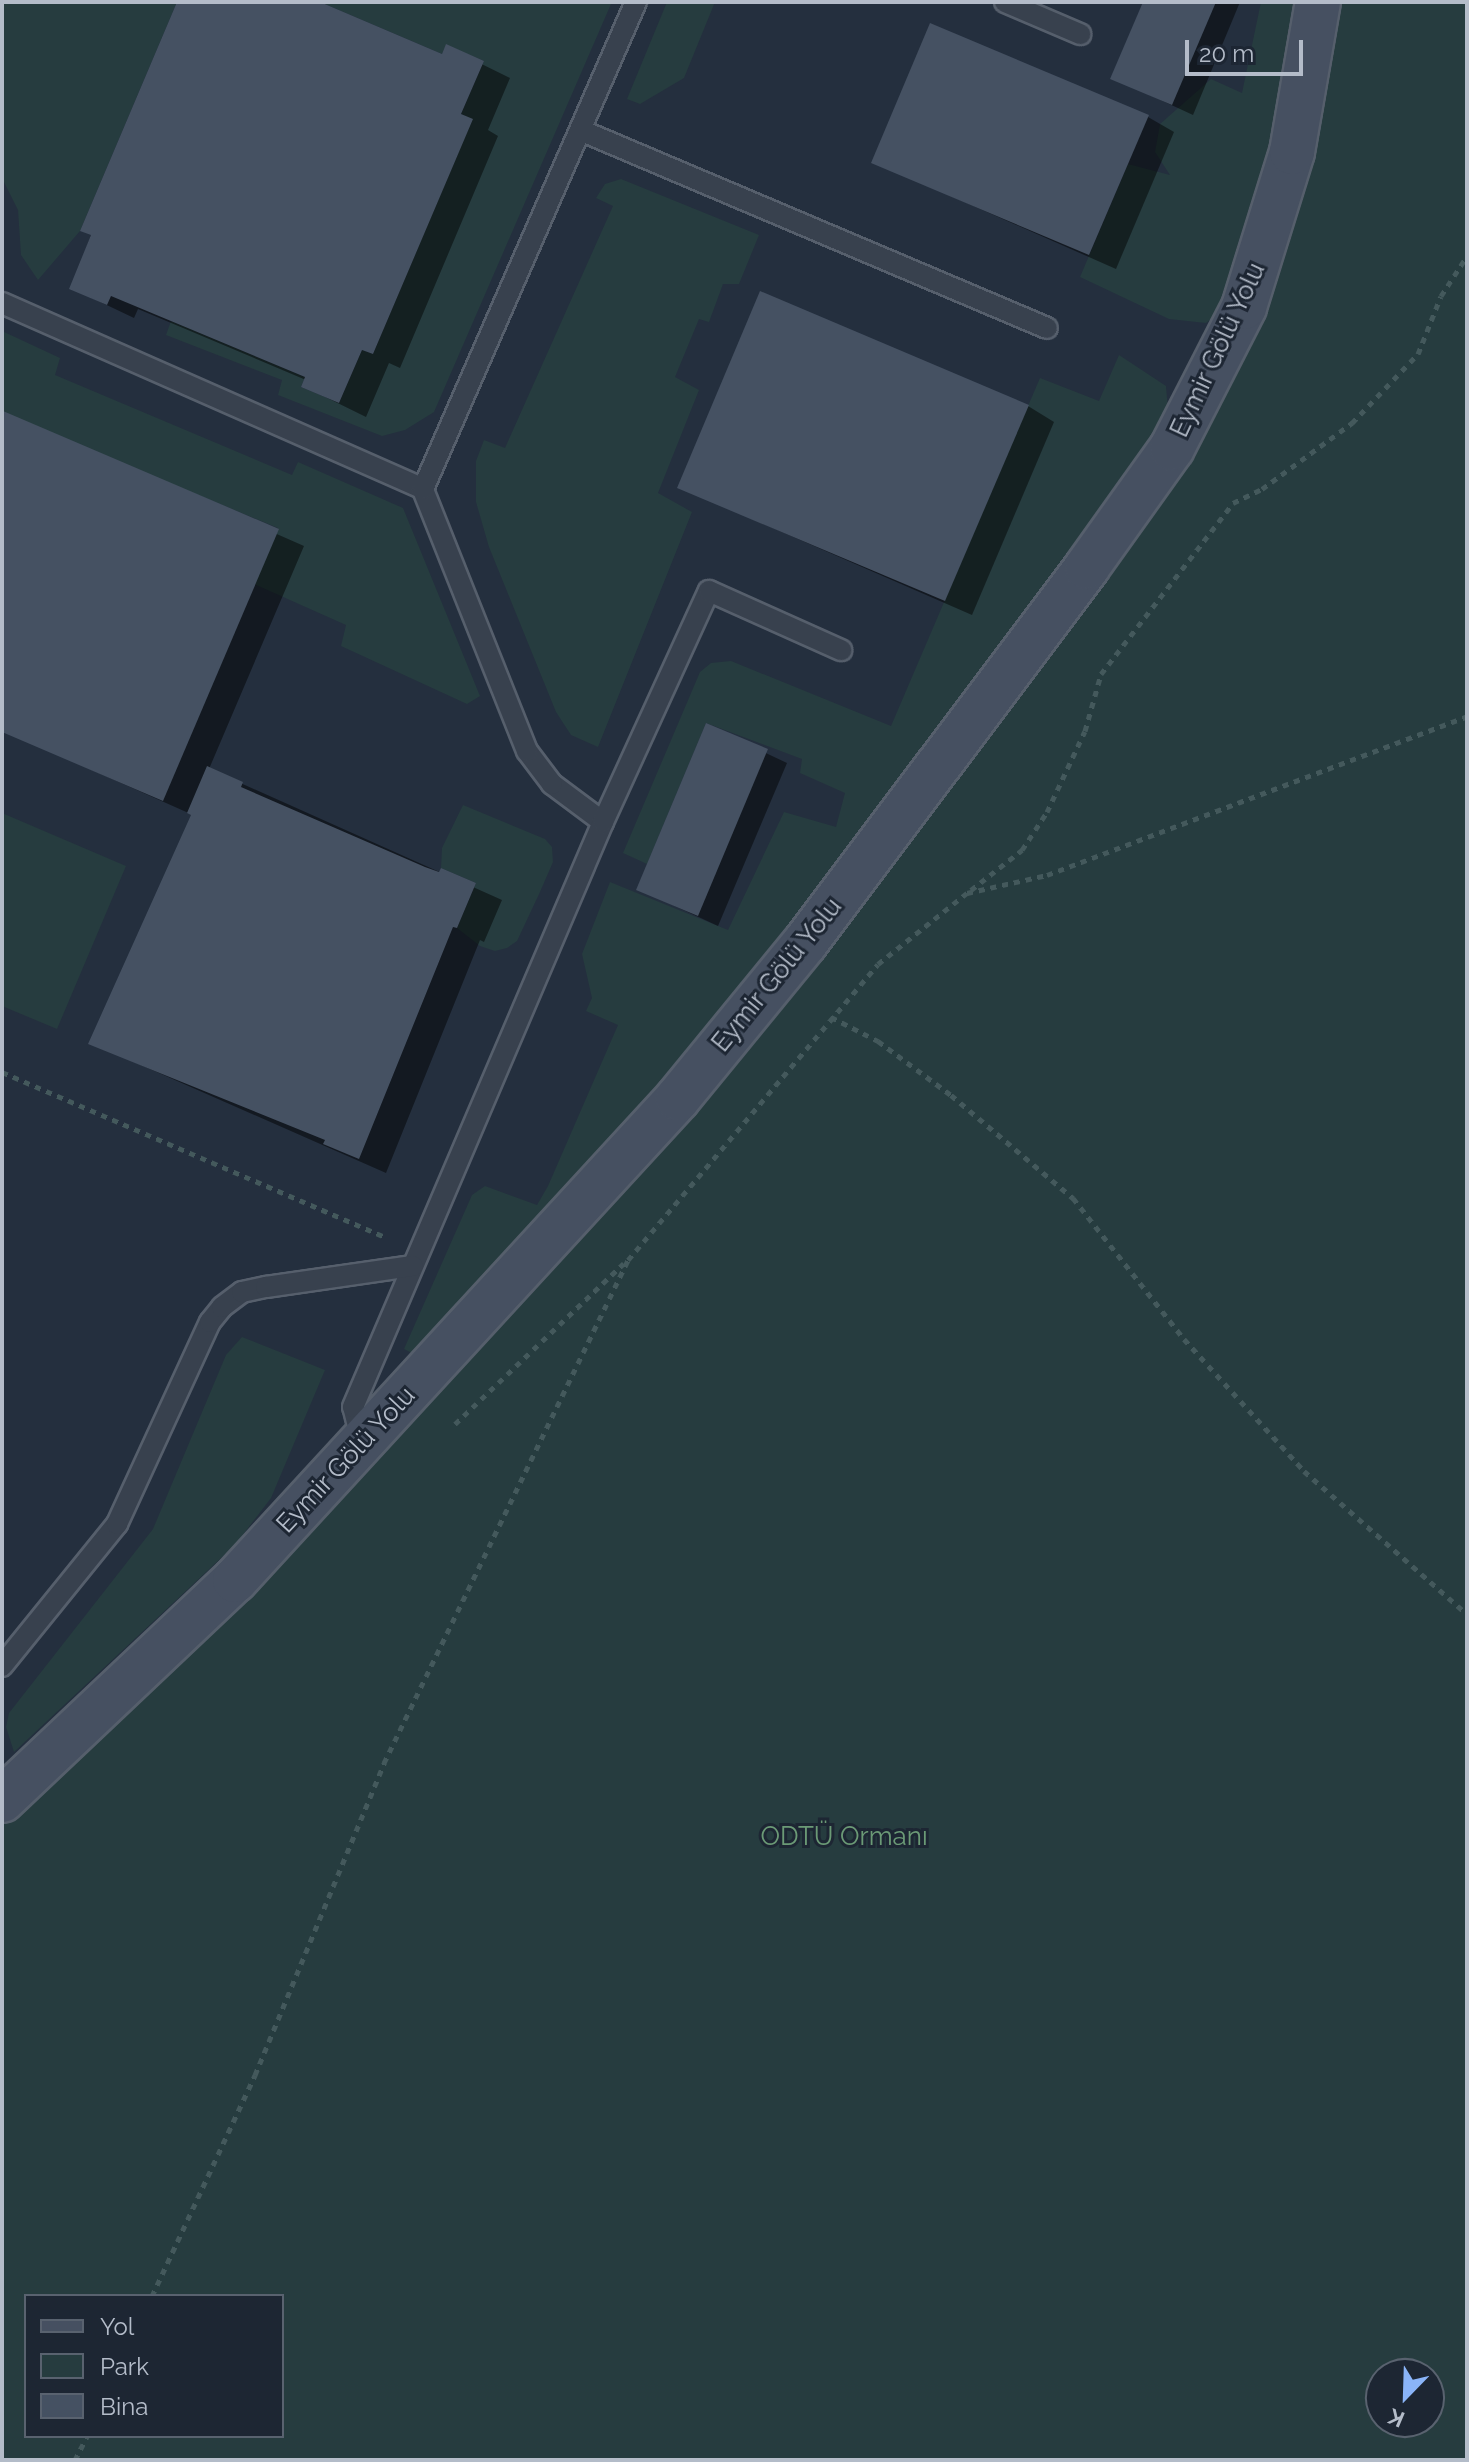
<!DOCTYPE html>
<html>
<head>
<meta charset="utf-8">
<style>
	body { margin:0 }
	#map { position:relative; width:1469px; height:2462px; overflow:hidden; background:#242f3e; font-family:Raleway,sans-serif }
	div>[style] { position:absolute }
	.green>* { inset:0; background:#263c3f }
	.shadow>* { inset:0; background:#0007 }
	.building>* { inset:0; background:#455162 }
	.path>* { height:5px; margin-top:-2.5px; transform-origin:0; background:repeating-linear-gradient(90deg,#44595c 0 6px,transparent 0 12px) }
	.roads { filter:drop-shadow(2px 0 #565f6c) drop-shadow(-2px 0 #565f6c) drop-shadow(0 2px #565f6c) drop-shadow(0 -2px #565f6c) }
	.lane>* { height:20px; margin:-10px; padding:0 10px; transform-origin:10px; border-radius:10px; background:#38414e }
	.secondary>* { height:44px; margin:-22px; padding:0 22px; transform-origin:22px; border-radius:22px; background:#465061 }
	span { translate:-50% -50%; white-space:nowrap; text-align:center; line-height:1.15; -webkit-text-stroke:6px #1d2633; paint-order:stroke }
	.street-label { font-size:26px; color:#b4bcc9 }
	.park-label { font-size:26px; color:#6b9a76 }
	.frame { position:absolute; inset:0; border:4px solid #b4bcc9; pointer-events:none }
	.legend { position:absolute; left:24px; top:2294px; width:260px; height:144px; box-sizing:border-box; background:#1d2633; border:2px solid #59626f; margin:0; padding:10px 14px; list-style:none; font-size:24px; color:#b4bcc9 }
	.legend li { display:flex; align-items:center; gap:16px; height:40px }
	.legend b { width:40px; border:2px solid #59626f }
	.north { position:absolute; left:1365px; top:2358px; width:80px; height:80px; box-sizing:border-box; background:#1d2633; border:2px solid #59626f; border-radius:50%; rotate:203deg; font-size:22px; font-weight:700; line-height:32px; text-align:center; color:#b4bcc9 }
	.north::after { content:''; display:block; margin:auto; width:28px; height:36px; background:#8ab4f8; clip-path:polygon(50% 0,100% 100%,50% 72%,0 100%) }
	.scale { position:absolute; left:1185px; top:40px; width:118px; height:36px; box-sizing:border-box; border:4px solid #b4bcc9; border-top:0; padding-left:10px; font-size:24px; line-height:28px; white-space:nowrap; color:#b4bcc9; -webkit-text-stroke:6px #1d2633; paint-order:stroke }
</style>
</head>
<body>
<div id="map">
	<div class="green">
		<div style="clip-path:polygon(2px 2px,177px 2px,80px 231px,38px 280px,21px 255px,18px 210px,2px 178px)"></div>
		<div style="clip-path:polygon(320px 2px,611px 4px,434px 412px,405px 430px,382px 436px,278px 395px,282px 380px,166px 335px,171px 321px,305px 377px,301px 387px,339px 403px,362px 350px,373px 354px,472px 120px,461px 114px,484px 61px,446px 45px,442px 54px)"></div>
		<div style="clip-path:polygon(667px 2px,715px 2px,684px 78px,640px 104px,627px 99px)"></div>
		<div style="clip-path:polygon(1261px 2px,1300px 2px,1280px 135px,1231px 303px,1206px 323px,1169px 319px,1080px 277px,1128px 164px,1170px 175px,1155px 152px,1160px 124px,1211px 79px,1242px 93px)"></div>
		<div style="clip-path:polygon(evenodd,1318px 2px,1467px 2px,1467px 2460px,2px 2460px,2px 1815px,557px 1233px,1210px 379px,1318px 2px,26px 2296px,282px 2296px,282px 2436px,26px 2436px,26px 2296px,1318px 2px,1381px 2374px,1429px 2374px,1429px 2422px,1381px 2422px,1381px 2374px)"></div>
		<div style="clip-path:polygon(621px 179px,759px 235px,739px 284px,723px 284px,709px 322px,699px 319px,675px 377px,699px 390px,658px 493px,692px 512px,598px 747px,571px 735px,556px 712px,489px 547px,476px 502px,476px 461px,484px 440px,505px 448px,613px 206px,596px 198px,605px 184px)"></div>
		<div style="clip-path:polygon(2px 331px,60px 358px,55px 375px,292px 475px,298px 462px,403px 508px,480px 696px,467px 704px,341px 646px,346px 625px,254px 584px,278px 528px,2px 414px)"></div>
		<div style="clip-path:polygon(1119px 355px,1166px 386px,1169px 423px,784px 946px,418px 1356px,404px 1349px,472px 1195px,485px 1186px,537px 1205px,548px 1186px,618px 1025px,586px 1011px,592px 998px,582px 954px,610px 882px,728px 930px,784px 812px,836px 827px,845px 793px,800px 773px,802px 759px,706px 723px,647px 864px,623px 853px,700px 672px,711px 663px,731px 661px,891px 726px,1040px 378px,1099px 401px)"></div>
		<div style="clip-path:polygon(463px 805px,545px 839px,552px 847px,553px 862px,540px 892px,517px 941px,507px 948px,495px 951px,480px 946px,457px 928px,476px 883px,441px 868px,442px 848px)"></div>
		<div style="clip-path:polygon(2px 813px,126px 866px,57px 1029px,2px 1006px)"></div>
		<div style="clip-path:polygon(242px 1337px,325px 1370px,271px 1498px,235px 1545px,14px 1752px,6px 1727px,9px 1713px,153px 1529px,226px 1355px)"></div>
	</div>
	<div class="shadow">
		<div style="clip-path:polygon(180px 2px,315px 2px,443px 57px,447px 47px,510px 78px,488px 130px,498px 136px,400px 368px,389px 363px,366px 417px,303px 386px,306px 380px,138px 309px,134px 318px,71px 288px)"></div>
		<div style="clip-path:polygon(1145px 2px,1240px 2px,1193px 115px,1113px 78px)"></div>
		<div style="clip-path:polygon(1148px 117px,1174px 132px,1116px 269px,874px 162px)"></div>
		<div style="clip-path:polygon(1028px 406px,1054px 422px,972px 615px,679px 487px)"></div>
		<div style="clip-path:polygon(4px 414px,304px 546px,209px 769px,502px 900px,484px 942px,480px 940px,386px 1173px,91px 1043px,193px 815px,2px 730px)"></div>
		<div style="clip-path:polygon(707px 725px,787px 763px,718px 926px,638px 889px)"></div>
	</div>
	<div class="building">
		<div style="clip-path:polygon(177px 2px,320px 2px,442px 54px,446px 44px,484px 61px,461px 114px,473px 119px,373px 354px,362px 350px,339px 403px,301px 387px,305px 377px,111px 296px,107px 305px,69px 289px,91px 235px,80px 231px)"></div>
		<div style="clip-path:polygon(1143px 2px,1216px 2px,1172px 105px,1110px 79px)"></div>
		<div style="clip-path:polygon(930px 23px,1149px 115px,1089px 255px,871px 163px)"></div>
		<div style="clip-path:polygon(760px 291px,1029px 405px,945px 601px,677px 488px)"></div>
		<div style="clip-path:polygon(3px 411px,279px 529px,163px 801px,2px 732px)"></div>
		<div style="clip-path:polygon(706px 723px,768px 749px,698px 916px,636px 890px)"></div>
		<div style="clip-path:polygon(207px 766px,243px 782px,241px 787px,425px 867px,439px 872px,441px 868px,476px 883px,457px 928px,453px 927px,359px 1159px,323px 1144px,325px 1140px,88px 1044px,191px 815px,187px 813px)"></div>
	</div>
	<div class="path">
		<div style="left:971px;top:890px;width:65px;rotate:-38.1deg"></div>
		<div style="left:1022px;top:850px;width:45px;rotate:-56.7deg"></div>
		<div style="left:1047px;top:812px;width:89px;rotate:-64.9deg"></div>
		<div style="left:1085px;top:731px;width:59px;rotate:-74.3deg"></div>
		<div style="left:1101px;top:674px;width:216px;rotate:-52.3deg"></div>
		<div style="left:1233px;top:503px;width:32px;rotate:-26deg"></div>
		<div style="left:1262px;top:489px;width:112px;rotate:-36.3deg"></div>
		<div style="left:1352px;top:423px;width:95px;rotate:-46.3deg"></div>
		<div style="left:1418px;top:354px;width:62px;rotate:-68.4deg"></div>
		<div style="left:1441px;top:296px;width:48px;rotate:-57deg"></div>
		<div style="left:831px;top:1017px;width:53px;rotate:27.1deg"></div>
		<div style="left:878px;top:1041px;width:91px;rotate:36.5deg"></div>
		<div style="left:951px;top:1095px;width:160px;rotate:40.2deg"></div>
		<div style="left:1073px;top:1198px;width:179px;rotate:51.8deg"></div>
		<div style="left:1184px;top:1339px;width:178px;rotate:47.7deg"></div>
		<div style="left:1304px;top:1471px;width:217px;rotate:41.3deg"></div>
		<div style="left:2px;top:1072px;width:419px;rotate:23.3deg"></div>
		<div style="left:455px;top:1424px;width:233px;rotate:-43.6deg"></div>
		<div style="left:152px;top:2296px;width:244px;rotate:-65deg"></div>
		<div style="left:255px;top:2075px;width:338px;rotate:-67.5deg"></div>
		<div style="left:384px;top:1763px;width:559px;rotate:-64.12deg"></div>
		<div style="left:628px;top:1260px;width:387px;rotate:-49.8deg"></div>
		<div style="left:878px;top:964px;width:114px;rotate:-38.6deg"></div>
		<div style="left:967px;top:893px;width:82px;rotate:-12.7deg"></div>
		<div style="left:1047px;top:875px;width:449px;rotate:-20.7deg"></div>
		<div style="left:75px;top:2460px;width:27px;rotate:-63deg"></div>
	</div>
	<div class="roads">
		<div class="lane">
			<div style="left:1005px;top:2px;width:82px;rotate:23.1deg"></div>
			<div style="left:580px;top:130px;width:507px;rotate:22.98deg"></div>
			<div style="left:2px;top:303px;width:460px;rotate:23.8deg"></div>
			<div style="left:603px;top:822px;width:64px;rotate:-143.3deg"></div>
			<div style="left:552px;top:784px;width:41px;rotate:-127.1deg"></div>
			<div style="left:527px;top:751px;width:282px;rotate:-111.7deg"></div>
			<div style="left:423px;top:489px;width:532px;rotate:-66.38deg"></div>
			<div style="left:362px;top:1442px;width:36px;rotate:-104deg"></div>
			<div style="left:353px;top:1407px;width:636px;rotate:-66.86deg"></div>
			<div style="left:603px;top:822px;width:254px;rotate:-65.4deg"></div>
			<div style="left:709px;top:591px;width:145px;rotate:24.1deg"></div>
			<div style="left:2px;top:1666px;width:183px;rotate:-51deg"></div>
			<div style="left:117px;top:1524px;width:222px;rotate:-65.3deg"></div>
			<div style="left:210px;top:1322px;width:19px;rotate:-51deg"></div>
			<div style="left:222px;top:1307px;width:25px;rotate:-37deg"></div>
			<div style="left:242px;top:1292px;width:25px;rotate:-12deg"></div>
			<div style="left:266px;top:1287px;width:148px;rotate:-8.2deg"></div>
		</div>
		<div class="secondary">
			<div style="left:2px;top:1800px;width:320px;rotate:-43.4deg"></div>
			<div style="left:235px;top:1580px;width:655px;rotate:-47.41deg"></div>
			<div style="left:678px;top:1098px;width:200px;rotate:-50.7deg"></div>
			<div style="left:805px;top:943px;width:470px;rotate:-53.1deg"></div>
			<div style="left:1087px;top:567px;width:146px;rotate:-54.5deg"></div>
			<div style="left:1172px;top:448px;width:158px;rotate:-62.9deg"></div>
			<div style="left:1244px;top:307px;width:162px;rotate:-72.8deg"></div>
			<div style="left:1292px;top:152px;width:152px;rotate:-80.2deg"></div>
		</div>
	</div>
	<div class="street-label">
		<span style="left:1218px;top:350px;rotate:-65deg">Eymir Gölü Yolu</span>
		<span style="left:777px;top:975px;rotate:-51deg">Eymir Gölü Yolu</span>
		<span style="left:346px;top:1460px;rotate:-47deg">Eymir Gölü Yolu</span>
	</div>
	<div class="park-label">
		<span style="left:844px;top:1837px">ODTÜ Ormanı</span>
	</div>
	<div class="frame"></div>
	<ul class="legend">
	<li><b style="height:10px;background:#465061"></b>Yol</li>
	<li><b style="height:22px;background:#263c3f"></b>Park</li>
	<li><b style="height:22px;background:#455162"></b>Bina</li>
	</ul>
	<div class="north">K</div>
	<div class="scale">20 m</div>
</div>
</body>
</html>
